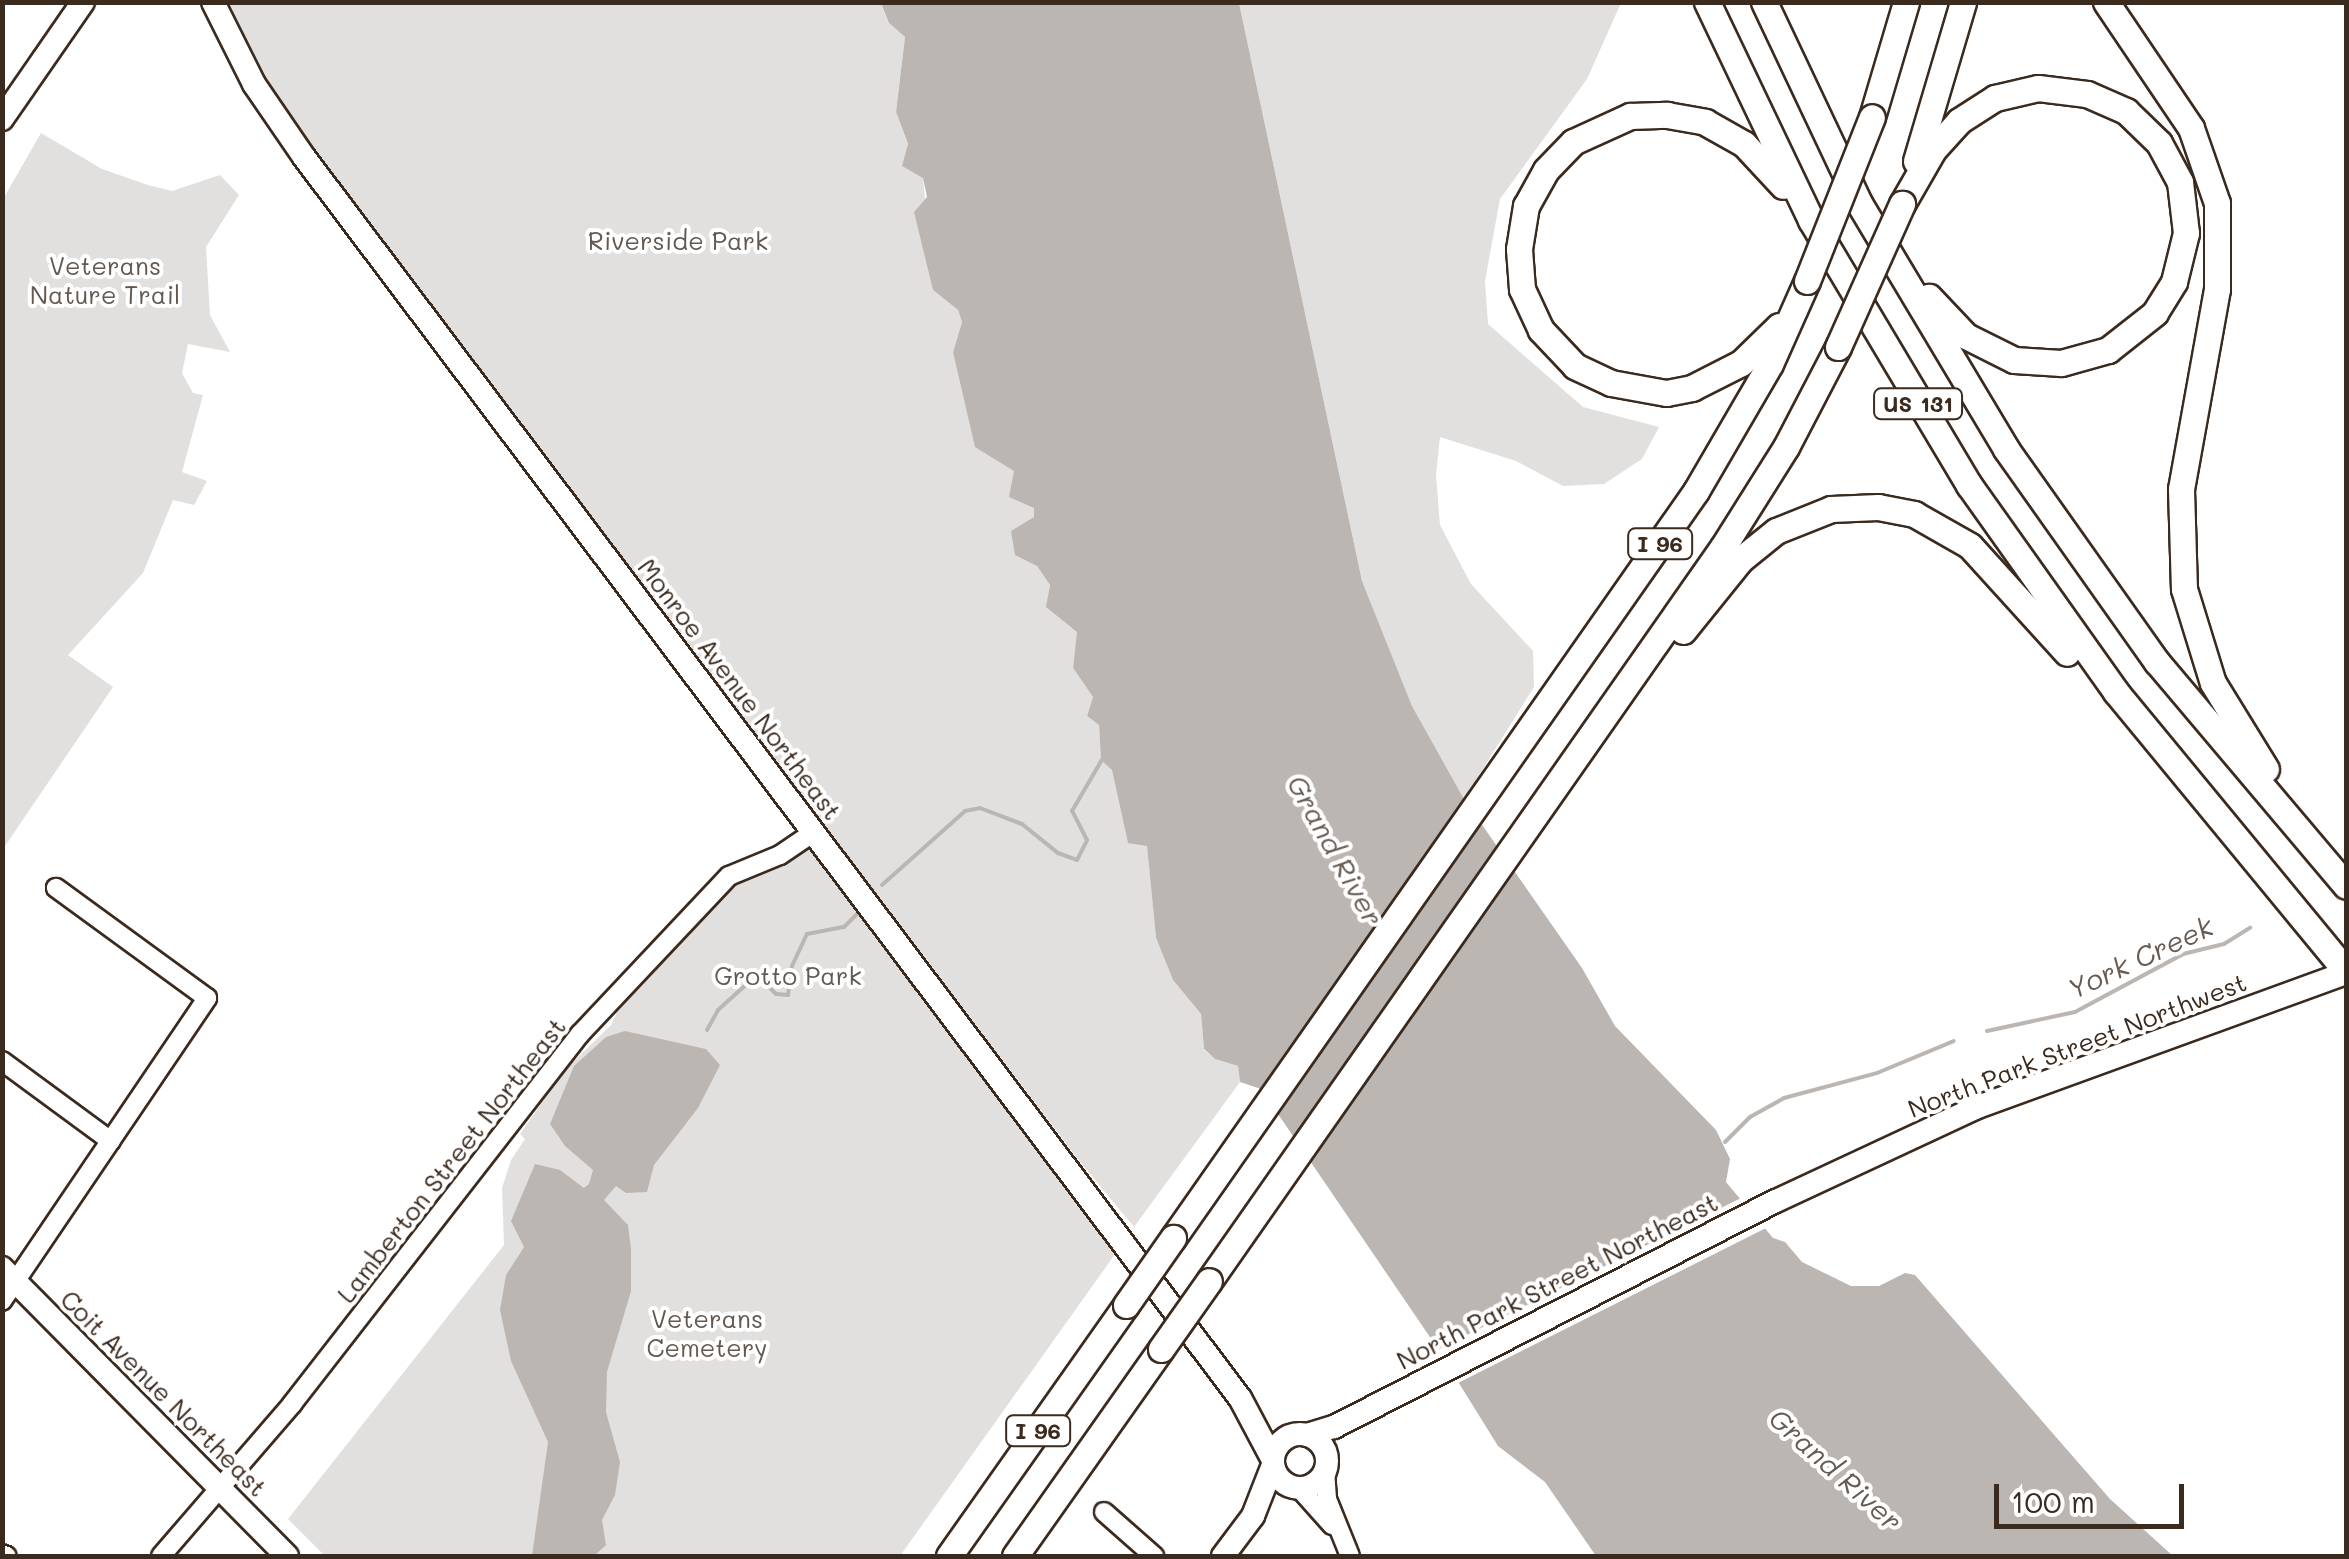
<!DOCTYPE html>
<html>
<head>
<meta charset="utf-8">
<style>
	body { margin:0 }
	#map { position:relative; width:2349px; height:1559px; overflow:hidden; background:#fff; font-family:Mali,sans-serif }
	div>[style] { position:absolute }
	.green>* { inset:0; background:#e2e0de }
	.water>* { inset:0; background:#bcb6b3 }
	.pier>* { inset:0; background:#fff }
	.stream>* { height:4px; margin:-2px; padding:0 2px; transform-origin:2px; border-radius:2px; background:#bcb6b3 }
	.roads { filter:drop-shadow(2px 0 #3b2a1e) drop-shadow(-2px 0 #3b2a1e) drop-shadow(0 2px #3b2a1e) drop-shadow(0 -2px #3b2a1e) }
	.minor>* { height:18px; margin:-9px; padding:0 9px; transform-origin:9px; border-radius:9px; background:#fff }
	.major>* { height:22px; margin:-11px; padding:0 11px; transform-origin:11px; border-radius:11px; background:#fff }
	.major>.ring { margin:-11px; padding:0; box-sizing:content-box; background:none; border:22px solid #fff; border-radius:50% }
	.highway>* { height:25px; margin:-12.5px; padding:0 12.5px; transform-origin:12.5px; border-radius:12.5px; background:#fff }
	.bridges { filter:drop-shadow(2px 0 #3b2a1e) drop-shadow(-2px 0 #3b2a1e) drop-shadow(0 2px #3b2a1e) drop-shadow(0 -2px #3b2a1e) }
	.highway-bridge>* { height:25px; margin:-12.5px; padding:0 12.5px; transform-origin:12.5px; border-radius:12.5px; background:#fff }
	span { translate:-50% -50%; white-space:nowrap; text-align:center; line-height:1.15; -webkit-text-stroke:8px #fff; paint-order:stroke }
	.shield-label span { padding:2px 8px; background:#fff; border:2px solid; border-radius:8px; -webkit-text-stroke-width:0 }
	.shield-label { font-size:22px; color:#3b2a1e; font-weight:700 }
	.park-label { font-size:25px; color:#65584e }
	.street-label { font-size:25px; color:#3b2a1e }
	.water-label { font-size:28px; color:#685b52; font-style:italic }
	.frame { position:absolute; inset:0; border:5px solid #3b2a1e; pointer-events:none }
	.scale { position:absolute; left:1994px; top:1484px; width:190px; height:45px; box-sizing:border-box; border:5px solid #3b2a1e; border-top:0; padding-left:12px; font-size:30px; line-height:35px; white-space:nowrap; color:#3b2a1e; -webkit-text-stroke:8px #fff; paint-order:stroke }
</style>
</head>
<body>
<div id="map">
	<div class="green">
		<div style="clip-path:polygon(229px 3px,885px 3px,882px 7px,889px 23px,905px 37px,896px 112px,908px 145px,903px 166px,923px 177px,933px 290px,958px 310px,962px 322px,953px 352px,1034px 508px,1037px 566px,1050px 585px,1047px 607px,1078px 632px,1073px 668px,1093px 697px,1087px 716px,1099px 725px,1101px 759px,1112px 769px,1128px 842px,1147px 845px,1156px 938px,1173px 980px,1201px 1014px,1204px 1050px,1215px 1059px,1238px 1066px,1240px 1082px,1134px 1227px,1077px 1158px,284px 113px)"></div>
		<div style="clip-path:polygon(1239px 3px,1621px 3px,1587px 79px,1500px 199px,1485px 281px,1488px 324px,1583px 407px,1659px 427px,1642px 459px,1604px 484px,1563px 486px,1516px 461px,1440px 437px,1436px 475px,1440px 525px,1471px 584px,1533px 651px,1534px 687px,1464px 799px,1412px 706px,1362px 581px)"></div>
		<div style="clip-path:polygon(41px 133px,102px 169px,148px 185px,172px 191px,220px 175px,239px 195px,206px 247px,210px 315px,230px 352px,188px 344px,182px 373px,193px 393px,203px 395px,182px 472px,207px 481px,194px 505px,173px 500px,143px 573px,68px 655px,113px 687px,3px 849px,3px 199px)"></div>
		<div style="clip-path:polygon(807px 845px,1118px 1250px,900px 1556px,325px 1556px,288px 1519px,504px 1245px,502px 1188px,511px 1160px,525px 1139px,520px 1134px,565px 1070px,611px 1025px,623px 999px,738px 877px)"></div>
	</div>
	<div class="water">
		<div style="clip-path:polygon(885px 2px,1239px 3px,1362px 581px,1412px 706px,1464px 799px,1582px 968px,1615px 1026px,1716px 1130px,1730px 1159px,1726px 1182px,1773px 1238px,1785px 1242px,1802px 1262px,1851px 1286px,1879px 1286px,1905px 1273px,1915px 1275px,2110px 1499px,2173px 1556px,1596px 1556px,1545px 1482px,1498px 1446px,1434px 1343px,1261px 1089px,1240px 1082px,1238px 1066px,1215px 1059px,1204px 1049px,1201px 1014px,1173px 980px,1156px 938px,1147px 846px,1128px 843px,1112px 770px,1101px 760px,1099px 725px,1087px 716px,1093px 697px,1073px 668px,1077px 632px,1046px 607px,1050px 585px,1037px 566px,1015px 555px,1011px 531px,1034px 517px,1034px 508px,1009px 497px,1014px 471px,975px 447px,953px 352px,962px 322px,958px 310px,933px 290px,914px 212px,927px 197px,923px 178px,902px 166px,908px 144px,896px 112px,905px 37px,889px 23px,882px 6px)"></div>
		<div style="clip-path:polygon(625px 1031px,706px 1049px,720px 1065px,698px 1108px,654px 1165px,647px 1192px,626px 1193px,616px 1186px,604px 1200px,628px 1225px,631px 1249px,631px 1291px,607px 1372px,606px 1412px,620px 1462px,615px 1495px,602px 1520px,606px 1545px,594px 1556px,532px 1556px,548px 1442px,511px 1361px,500px 1310px,506px 1275px,524px 1247px,511px 1221px,535px 1164px,560px 1170px,584px 1188px,589px 1184px,593px 1170px,565px 1146px,550px 1124px,574px 1066px,606px 1037px)"></div>
	</div>
	<div class="pier">
		<div style="clip-path:polygon(1745px 1196px,1770px 1226px,1454px 1385px,1433px 1352px)"></div>
	</div>
	<div class="stream">
		<div style="left:882px;top:885px;width:111px;rotate:-41.7deg"></div>
		<div style="left:965px;top:811px;width:15px;rotate:-11deg"></div>
		<div style="left:980px;top:808px;width:45px;rotate:20.9deg"></div>
		<div style="left:1022px;top:824px;width:46px;rotate:38.9deg"></div>
		<div style="left:1058px;top:853px;width:20px;rotate:20deg"></div>
		<div style="left:1077px;top:860px;width:22px;rotate:-63deg"></div>
		<div style="left:1087px;top:840px;width:33px;rotate:-117deg"></div>
		<div style="left:1072px;top:811px;width:61px;rotate:-59.7deg"></div>
		<div style="left:707px;top:1030px;width:23px;rotate:-61deg"></div>
		<div style="left:718px;top:1010px;width:38px;rotate:-42deg"></div>
		<div style="left:746px;top:985px;width:17px;rotate:-13deg"></div>
		<div style="left:763px;top:981px;width:18px;rotate:45deg"></div>
		<div style="left:776px;top:994px;width:12px;rotate:5deg"></div>
		<div style="left:788px;top:995px;width:29px;rotate:-82deg"></div>
		<div style="left:792px;top:966px;width:35px;rotate:-65deg"></div>
		<div style="left:807px;top:934px;width:38px;rotate:-11deg"></div>
		<div style="left:844px;top:927px;width:18px;rotate:-45deg"></div>
		<div style="left:1987px;top:1031px;width:90px;rotate:-12.2deg"></div>
		<div style="left:2075px;top:1012px;width:123px;rotate:-28.2deg"></div>
		<div style="left:2183px;top:954px;width:42px;rotate:-13.7deg"></div>
		<div style="left:2224px;top:944px;width:31px;rotate:-32deg"></div>
		<div style="left:1725px;top:1142px;width:35px;rotate:-45deg"></div>
		<div style="left:1750px;top:1117px;width:39px;rotate:-29deg"></div>
		<div style="left:1784px;top:1098px;width:96px;rotate:-15deg"></div>
		<div style="left:1877px;top:1073px;width:83px;rotate:-22.6deg"></div>
	</div>
	<div class="roads">
		<div class="minor">
			<div style="left:2px;top:1061px;width:135px;rotate:36.3deg"></div>
			<div style="left:2px;top:1301px;width:366px;rotate:-55.9deg"></div>
			<div style="left:207px;top:998px;width:187px;rotate:-143.9deg"></div>
			<div style="left:1325px;top:1470px;width:29px;rotate:86deg"></div>
			<div style="left:1327px;top:1499px;width:61px;rotate:68deg"></div>
			<div style="left:1299px;top:1488px;width:50px;rotate:48.3deg"></div>
			<div style="left:1104px;top:1512px;width:67px;rotate:41.3deg"></div>
			<div style="left:2px;top:1554px;width:5px;rotate:22deg"></div>
			<div style="left:161px;top:1556px;width:201px;rotate:-49.2deg"></div>
			<div style="left:292px;top:1404px;width:469px;rotate:-52.1deg"></div>
			<div style="left:580px;top:1034px;width:217px;rotate:-46.7deg"></div>
			<div style="left:729px;top:876px;width:55px;rotate:-22.4deg"></div>
			<div style="left:780px;top:855px;width:41px;rotate:-34.1deg"></div>
		</div>
		<div class="major">
			<div style="left:213px;top:2px;width:92px;rotate:63.4deg"></div>
			<div style="left:254px;top:84px;width:88px;rotate:55.6deg"></div>
			<div style="left:304px;top:157px;width:1554px;rotate:52.98deg"></div>
			<div style="left:1240px;top:1398px;width:70px;rotate:62deg"></div>
			<div style="left:2px;top:119px;width:142px;rotate:-55.3deg"></div>
			<div style="left:2px;top:1268px;width:405px;rotate:45.3deg"></div>
			<div class="ring" style="left:1273px;top:1434px;width:32px;height:32px"></div>
			<div style="left:1307px;top:1435px;width:28px;rotate:-17deg"></div>
			<div style="left:1334px;top:1427px;width:496px;rotate:-27.1deg"></div>
			<div style="left:1776px;top:1201px;width:220px;rotate:-25deg"></div>
			<div style="left:1975px;top:1108px;width:395px;rotate:-20deg"></div>
			<div style="left:1223px;top:1556px;width:50px;rotate:-53.1deg"></div>
			<div style="left:1253px;top:1516px;width:55px;rotate:-68.6deg"></div>
		</div>
		<div class="highway">
			<div style="left:1707px;top:2px;width:242px;rotate:64.5deg"></div>
			<div style="left:1811px;top:220px;width:309px;rotate:59.2deg"></div>
			<div style="left:1969px;top:485px;width:254px;rotate:54.6deg"></div>
			<div style="left:2116px;top:692px;width:362px;rotate:50.5deg"></div>
			<div style="left:1764px;top:2px;width:222px;rotate:64.7deg"></div>
			<div style="left:1859px;top:203px;width:287px;rotate:59.1deg"></div>
			<div style="left:2006px;top:449px;width:261px;rotate:54.7deg"></div>
			<div style="left:2157px;top:662px;width:293px;rotate:49.8deg"></div>
			<div style="left:2106px;top:2px;width:152px;rotate:56deg"></div>
			<div style="left:2191px;top:128px;width:79px;rotate:70.9deg"></div>
			<div style="left:2217px;top:203px;width:86px;rotate:90deg"></div>
			<div style="left:2217px;top:289px;width:203px;rotate:100.2deg"></div>
			<div style="left:2181px;top:489px;width:100px;rotate:88.3deg"></div>
			<div style="left:2184px;top:589px;width:98px;rotate:72.9deg"></div>
			<div style="left:2213px;top:683px;width:101px;rotate:58.4deg"></div>
			<div style="left:1872px;top:117px;width:120px;rotate:-73.5deg"></div>
			<div style="left:1916px;top:161px;width:166px;rotate:-73.5deg"></div>
			<div style="left:1902px;top:204px;width:62px;rotate:-60.1deg"></div>
			<div style="left:1933px;top:150px;width:39px;rotate:-48deg"></div>
			<div style="left:1959px;top:121px;width:43px;rotate:-32.6deg"></div>
			<div style="left:1995px;top:98px;width:44px;rotate:-13.1deg"></div>
			<div style="left:2038px;top:88px;width:49px;rotate:7deg"></div>
			<div style="left:2087px;top:94px;width:43px;rotate:23.6deg"></div>
			<div style="left:2126px;top:111px;width:46px;rotate:44.1deg"></div>
			<div style="left:2159px;top:143px;width:44px;rotate:61.7deg"></div>
			<div style="left:2180px;top:182px;width:51px;rotate:83.3deg"></div>
			<div style="left:2186px;top:233px;width:50px;rotate:103.8deg"></div>
			<div style="left:2174px;top:282px;width:36px;rotate:122deg"></div>
			<div style="left:2155px;top:313px;width:60px;rotate:141.8deg"></div>
			<div style="left:2108px;top:350px;width:49px;rotate:164.5deg"></div>
			<div style="left:2061px;top:363px;width:47px;rotate:-176.3deg"></div>
			<div style="left:2014px;top:360px;width:54px;rotate:-153.4deg"></div>
			<div style="left:1966px;top:336px;width:54px;rotate:-133.5deg"></div>
			<div style="left:1779px;top:326px;width:53px;rotate:135.8deg"></div>
			<div style="left:1741px;top:363px;width:55px;rotate:153deg"></div>
			<div style="left:1692px;top:388px;width:26px;rotate:169deg"></div>
			<div style="left:1666px;top:393px;width:56px;rotate:-169.7deg"></div>
			<div style="left:1611px;top:383px;width:40px;rotate:-155deg"></div>
			<div style="left:1575px;top:366px;width:50px;rotate:-133.4deg"></div>
			<div style="left:1541px;top:330px;width:45px;rotate:-114.9deg"></div>
			<div style="left:1522px;top:289px;width:40px;rotate:-94.3deg"></div>
			<div style="left:1519px;top:249px;width:44px;rotate:-80.8deg"></div>
			<div style="left:1526px;top:206px;width:41px;rotate:-60.9deg"></div>
			<div style="left:1546px;top:170px;width:39px;rotate:-46deg"></div>
			<div style="left:1573px;top:142px;width:63px;rotate:-24.5deg"></div>
			<div style="left:1630px;top:116px;width:37px;rotate:-2deg"></div>
			<div style="left:1667px;top:115px;width:39px;rotate:10deg"></div>
			<div style="left:1705px;top:122px;width:45px;rotate:29.4deg"></div>
			<div style="left:1744px;top:144px;width:57px;rotate:47.1deg"></div>
			<div style="left:1683px;top:631px;width:91px;rotate:-51.2deg"></div>
			<div style="left:1740px;top:560px;width:46px;rotate:-38.9deg"></div>
			<div style="left:1776px;top:531px;width:59px;rotate:-21.8deg"></div>
			<div style="left:1831px;top:509px;width:47px;rotate:-2.4deg"></div>
			<div style="left:1878px;top:507px;width:37px;rotate:11deg"></div>
			<div style="left:1914px;top:514px;width:64px;rotate:29.7deg"></div>
			<div style="left:1970px;top:546px;width:144px;rotate:47.8deg"></div>
			<div style="left:1173px;top:1238px;width:912px;rotate:-55deg"></div>
			<div style="left:1696px;top:491px;width:147px;rotate:-59.8deg"></div>
			<div style="left:1770px;top:364px;width:91px;rotate:-66deg"></div>
			<div style="left:1209px;top:1281px;width:896px;rotate:-55deg"></div>
			<div style="left:1723px;top:547px;width:118px;rotate:-57.8deg"></div>
			<div style="left:1786px;top:447px;width:113px;rotate:-62.5deg"></div>
			<div style="left:949px;top:1556px;width:307px;rotate:-54.8deg"></div>
			<div style="left:1015px;top:1556px;width:253px;rotate:-54.8deg"></div>
		</div>
	</div>
	<div class="bridges">
		<div class="highway-bridge">
			<div style="left:1807px;top:281px;width:176px;rotate:-68.4deg"></div>
			<div style="left:1838px;top:347px;width:157px;rotate:-65.9deg"></div>
			<div style="left:1126px;top:1305px;width:82px;rotate:-55deg"></div>
			<div style="left:1161px;top:1349px;width:83px;rotate:-54.8deg"></div>
		</div>
	</div>
	<div class="shield-label">
		<span style="left:1918px;top:404px">US 131</span>
		<span style="left:1660px;top:544px">I 96</span>
		<span style="left:1038px;top:1431px">I 96</span>
	</div>
	<div class="park-label">
		<span style="left:678px;top:240px">Riverside Park</span>
		<span style="left:105px;top:280px">Veterans<br>Nature Trail</span>
		<span style="left:788px;top:975px">Grotto Park</span>
		<span style="left:707px;top:1333px">Veterans<br>Cemetery</span>
	</div>
	<div class="street-label">
		<span style="left:740px;top:689px;rotate:53deg">Monroe Avenue Northeast</span>
		<span style="left:2077px;top:1045px;rotate:-21deg">North Park Street Northwest</span>
		<span style="left:451px;top:1160px;rotate:-52deg">Lamberton Street Northeast</span>
		<span style="left:1557px;top:1281px;rotate:-27deg">North Park Street Northeast</span>
		<span style="left:164px;top:1393px;rotate:45deg">Coit Avenue Northeast</span>
	</div>
	<div class="water-label">
		<span style="left:1336px;top:850px;rotate:61deg">Grand River</span>
		<span style="left:2140px;top:957px;rotate:-25deg">York Creek</span>
		<span style="left:1836px;top:1469px;rotate:42deg">Grand River</span>
	</div>
	<div class="frame"></div>
	<div class="scale">100 m</div>
</div>
</body>
</html>
